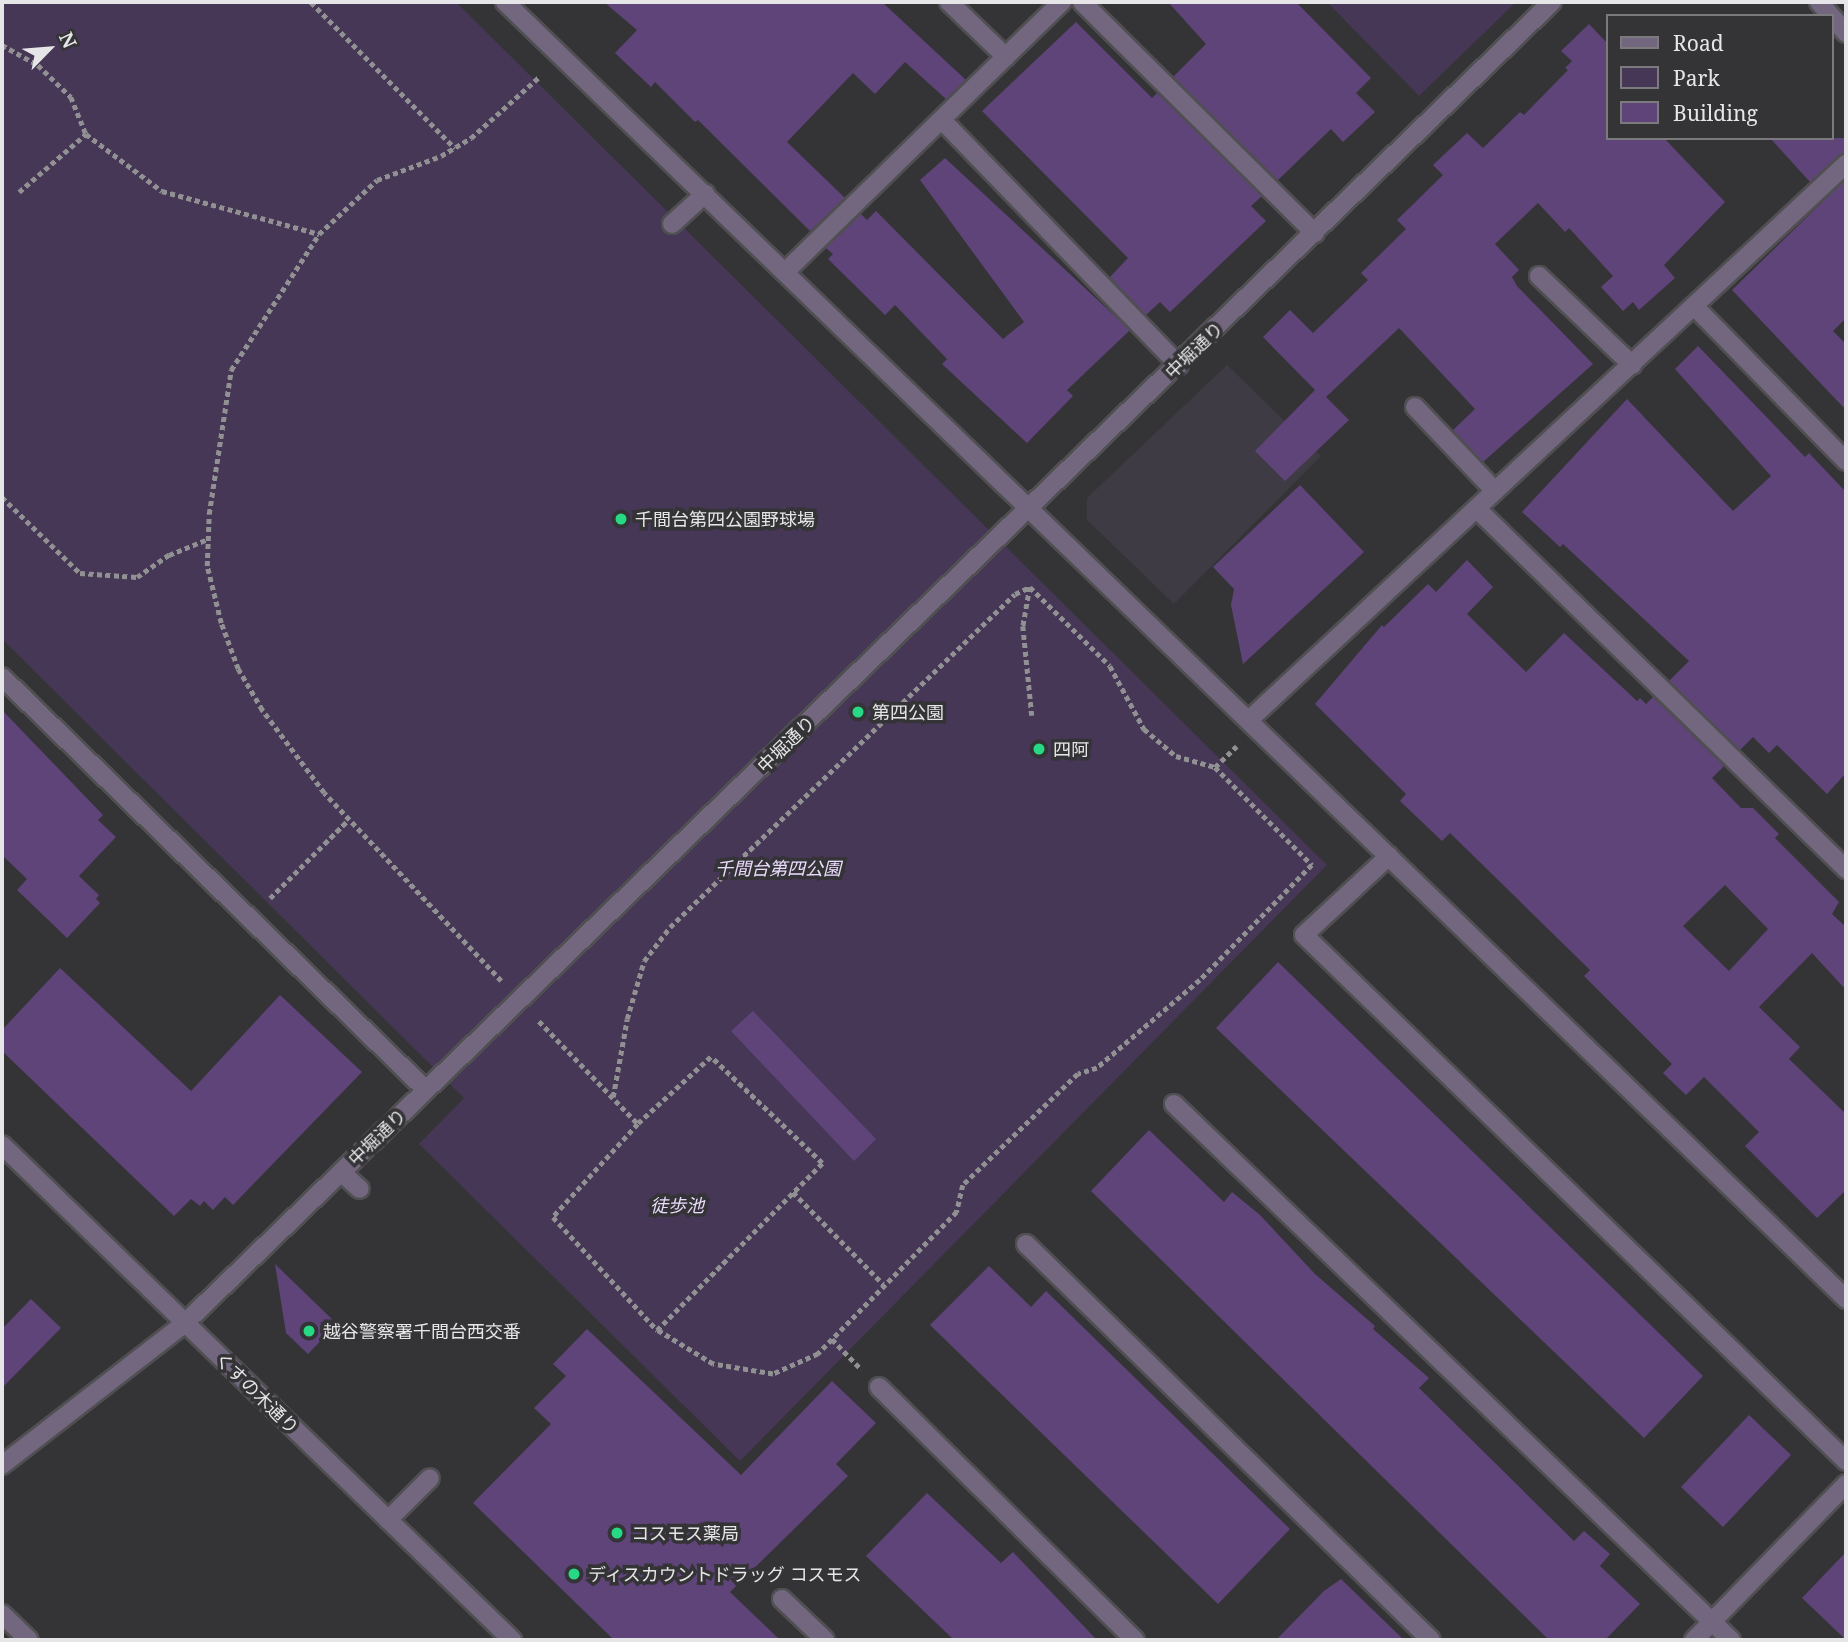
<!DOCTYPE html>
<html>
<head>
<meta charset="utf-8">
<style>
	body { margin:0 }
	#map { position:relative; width:1848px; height:1642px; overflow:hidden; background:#343336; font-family:"Noto Serif","Noto Sans JP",serif }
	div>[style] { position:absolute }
	.built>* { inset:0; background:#3f3b44 }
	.green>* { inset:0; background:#463756 }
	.building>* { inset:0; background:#5f447a }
	.path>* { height:4.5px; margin-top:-2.25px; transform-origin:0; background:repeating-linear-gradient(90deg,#919092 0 5px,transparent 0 8.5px) }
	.roads { filter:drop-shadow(2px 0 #504f52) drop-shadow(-2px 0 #504f52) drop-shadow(0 2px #504f52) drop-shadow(0 -2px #504f52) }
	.minor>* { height:18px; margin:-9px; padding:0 9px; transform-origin:9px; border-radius:9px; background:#736780 }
	.dots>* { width:19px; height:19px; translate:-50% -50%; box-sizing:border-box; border:4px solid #343336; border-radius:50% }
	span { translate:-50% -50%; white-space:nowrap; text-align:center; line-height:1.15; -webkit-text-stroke:7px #343336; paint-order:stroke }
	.street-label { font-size:18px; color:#e6e5e7 }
	.poi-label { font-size:18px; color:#e6e5e7 }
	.left { translate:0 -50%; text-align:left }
	.park-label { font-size:18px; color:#eadbfd; font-style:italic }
	.frame { position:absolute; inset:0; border:4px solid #e6e5e7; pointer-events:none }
	.legend { position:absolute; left:1606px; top:14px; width:228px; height:126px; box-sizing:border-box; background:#343336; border:2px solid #7b7a7d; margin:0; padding:9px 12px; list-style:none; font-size:21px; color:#e6e5e7 }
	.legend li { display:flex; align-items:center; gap:14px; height:35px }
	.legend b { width:35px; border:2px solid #7b7a7d }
	.north { position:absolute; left:14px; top:14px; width:70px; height:70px; -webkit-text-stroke:5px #343336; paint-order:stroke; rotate:65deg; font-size:19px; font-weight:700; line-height:28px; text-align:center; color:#e6e5e7 }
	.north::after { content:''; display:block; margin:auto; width:24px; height:32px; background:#e6e5e7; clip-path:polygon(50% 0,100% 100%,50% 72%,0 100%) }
</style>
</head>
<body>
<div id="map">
	<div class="built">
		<div style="clip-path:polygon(1227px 365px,1321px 456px,1174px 604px,1087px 520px,1087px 498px)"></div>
	</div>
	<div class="green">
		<div style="clip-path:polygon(2px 2px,456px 2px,1327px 865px,740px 1461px,419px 1144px,464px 1098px,2px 639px)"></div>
		<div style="clip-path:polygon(1327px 2px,1516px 2px,1419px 96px)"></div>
	</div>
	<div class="building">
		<div style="clip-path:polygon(604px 2px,882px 2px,966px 80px,946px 99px,905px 62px,875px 94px,853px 73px,787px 142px,845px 198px,810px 231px,698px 120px,695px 122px,655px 82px,651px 87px,615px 53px,637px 30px)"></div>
		<div style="clip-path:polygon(1168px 2px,1296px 2px,1371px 78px,1356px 93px,1375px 112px,1343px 142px,1331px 129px,1278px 180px,1173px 77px,1206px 44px)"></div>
		<div style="clip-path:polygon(1076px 22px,1152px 98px,1157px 93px,1262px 196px,1251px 206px,1266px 221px,1170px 312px,1160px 302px,1146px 315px,1110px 277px,1128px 258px,982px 111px)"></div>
		<div style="clip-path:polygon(1589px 24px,1608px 44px,1608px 138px,1664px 138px,1725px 202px,1664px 265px,1675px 278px,1639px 310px,1633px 302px,1623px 311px,1601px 287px,1613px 276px,1569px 228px,1565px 232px,1538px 203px,1495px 244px,1519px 270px,1512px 277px,1517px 286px,1593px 364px,1483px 462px,1453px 430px,1475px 409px,1399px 328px,1326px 397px,1349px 420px,1285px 481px,1255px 451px,1315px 390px,1263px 337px,1290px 310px,1313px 333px,1368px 280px,1361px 273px,1406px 229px,1397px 220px,1443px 175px,1433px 165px,1467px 133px,1483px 148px,1520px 112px,1524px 115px,1568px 70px,1565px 68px,1572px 61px,1561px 51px)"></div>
		<div style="clip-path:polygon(1770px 138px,1846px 138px,1846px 153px,1810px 182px)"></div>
		<div style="clip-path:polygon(945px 158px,1130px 330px,1067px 390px,1073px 396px,1027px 443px,942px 364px,947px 359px,895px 305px,885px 315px,828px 259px,833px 254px,826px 248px,861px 214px,867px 220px,876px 211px,1003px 339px,1024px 322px,920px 180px)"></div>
		<div style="clip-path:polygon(1846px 179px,1846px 318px,1833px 331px,1846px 344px,1846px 410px,1732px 290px)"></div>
		<div style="clip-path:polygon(1698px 346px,1805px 457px,1809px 453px,1846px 492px,1846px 773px,1827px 794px,1777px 745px,1769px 753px,1753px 737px,1740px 750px,1669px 681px,1689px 661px,1563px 544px,1560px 547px,1522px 512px,1627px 399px,1733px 511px,1771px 476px,1675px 369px)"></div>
		<div style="clip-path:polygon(1300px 485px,1364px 552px,1243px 664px,1231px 605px,1234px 589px,1213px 567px)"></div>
		<div style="clip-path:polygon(evenodd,1467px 560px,1493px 587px,1467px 614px,1526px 672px,1564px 633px,1637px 701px,1640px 698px,1646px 704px,1653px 697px,1724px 766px,1712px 778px,1741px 808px,1753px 808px,1779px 834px,1775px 838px,1839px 902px,1832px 914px,1846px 927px,1846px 990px,1812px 953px,1759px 1007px,1800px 1047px,1789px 1059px,1846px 1114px,1846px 1190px,1817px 1218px,1745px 1146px,1759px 1132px,1704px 1077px,1686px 1095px,1663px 1073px,1672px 1064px,1584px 976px,1590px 970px,1450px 833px,1442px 841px,1400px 801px,1406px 794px,1315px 704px,1382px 625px,1384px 627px,1428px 584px,1436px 592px,1467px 560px,1725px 885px,1768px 929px,1729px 971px,1683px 926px,1725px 885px)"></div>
		<div style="clip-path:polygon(2px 710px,103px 815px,98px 820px,116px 837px,79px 876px,99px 895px,96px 899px,100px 903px,67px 938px,17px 890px,27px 879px,2px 855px)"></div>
		<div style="clip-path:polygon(1278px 962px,1703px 1376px,1644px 1438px,1216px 1028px)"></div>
		<div style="clip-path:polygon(60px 968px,191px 1091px,280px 995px,362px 1072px,233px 1205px,225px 1197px,213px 1210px,204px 1201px,200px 1206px,191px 1199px,174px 1216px,2px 1051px,2px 1030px)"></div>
		<div style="clip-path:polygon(753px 1011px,876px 1139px,854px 1161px,731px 1031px)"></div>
		<div style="clip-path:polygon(1149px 1130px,1224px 1202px,1232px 1192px,1260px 1215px,1315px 1274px,1375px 1326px,1373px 1329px,1429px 1378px,1419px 1388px,1574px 1541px,1584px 1531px,1610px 1554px,1600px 1566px,1640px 1604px,1605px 1640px,1549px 1640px,1091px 1191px)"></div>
		<div style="clip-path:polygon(275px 1264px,337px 1324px,308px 1354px,286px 1333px)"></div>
		<div style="clip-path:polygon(989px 1266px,1031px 1307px,1046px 1291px,1290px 1529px,1218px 1604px,930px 1325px)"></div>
		<div style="clip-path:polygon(31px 1299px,61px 1328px,2px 1388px,2px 1329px)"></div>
		<div style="clip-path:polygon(587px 1329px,741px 1475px,832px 1381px,876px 1423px,836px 1464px,848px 1476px,730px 1592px,780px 1640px,614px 1640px,473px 1503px,551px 1424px,534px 1408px,566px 1376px,553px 1364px)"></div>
		<div style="clip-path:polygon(1749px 1415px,1791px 1455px,1723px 1527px,1681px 1487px)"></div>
		<div style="clip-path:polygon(927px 1493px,1001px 1563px,1013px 1552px,1097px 1640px,954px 1640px,866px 1556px)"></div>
		<div style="clip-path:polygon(1846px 1552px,1846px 1640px,1802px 1598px)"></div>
		<div style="clip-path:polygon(1341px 1579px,1404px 1640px,1276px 1640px,1324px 1591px)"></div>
	</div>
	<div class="path">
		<div style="left:311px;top:2px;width:205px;rotate:45.4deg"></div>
		<div style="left:2px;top:45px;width:41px;rotate:29.1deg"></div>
		<div style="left:38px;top:65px;width:46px;rotate:44.1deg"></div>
		<div style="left:71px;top:97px;width:40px;rotate:68deg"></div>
		<div style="left:86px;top:134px;width:95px;rotate:36.9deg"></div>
		<div style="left:162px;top:191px;width:163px;rotate:15.3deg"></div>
		<div style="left:19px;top:192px;width:89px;rotate:-40.9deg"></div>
		<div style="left:2px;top:497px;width:109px;rotate:44.3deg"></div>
		<div style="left:80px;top:573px;width:57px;rotate:4deg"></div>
		<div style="left:137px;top:577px;width:39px;rotate:-35deg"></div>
		<div style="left:169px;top:555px;width:42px;rotate:-22.3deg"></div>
		<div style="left:1030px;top:587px;width:40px;rotate:100deg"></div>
		<div style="left:1023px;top:626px;width:90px;rotate:84.3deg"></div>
		<div style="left:1215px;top:767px;width:30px;rotate:-44deg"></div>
		<div style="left:270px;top:898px;width:110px;rotate:-45deg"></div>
		<div style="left:501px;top:981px;width:258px;rotate:-133.3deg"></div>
		<div style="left:324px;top:793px;width:104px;rotate:-126.8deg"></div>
		<div style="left:262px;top:710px;width:48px;rotate:-120.3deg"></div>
		<div style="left:238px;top:669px;width:49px;rotate:-110.3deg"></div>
		<div style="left:221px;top:623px;width:59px;rotate:-103.8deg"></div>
		<div style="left:207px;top:566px;width:52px;rotate:-87.8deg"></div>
		<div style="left:209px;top:514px;width:146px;rotate:-81.3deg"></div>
		<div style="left:231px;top:370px;width:162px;rotate:-57.1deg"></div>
		<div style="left:319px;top:234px;width:79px;rotate:-43deg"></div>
		<div style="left:377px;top:180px;width:68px;rotate:-20.6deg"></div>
		<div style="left:441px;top:156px;width:35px;rotate:-31deg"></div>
		<div style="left:471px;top:138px;width:93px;rotate:-41.9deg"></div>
		<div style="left:539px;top:1021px;width:143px;rotate:46.1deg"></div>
		<div style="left:638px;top:1124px;width:126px;rotate:132.4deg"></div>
		<div style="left:553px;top:1217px;width:154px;rotate:47.4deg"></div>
		<div style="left:657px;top:1330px;width:235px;rotate:-45.3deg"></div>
		<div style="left:822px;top:1163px;width:153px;rotate:-136.3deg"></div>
		<div style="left:711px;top:1057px;width:99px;rotate:137.5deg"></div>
		<div style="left:613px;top:1097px;width:79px;rotate:-79.8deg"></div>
		<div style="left:627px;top:1019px;width:60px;rotate:-73.7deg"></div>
		<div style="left:644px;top:961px;width:43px;rotate:-52.6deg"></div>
		<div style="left:670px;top:927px;width:479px;rotate:-44deg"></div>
		<div style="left:1015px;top:594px;width:17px;rotate:-25deg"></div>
		<div style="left:1030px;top:587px;width:112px;rotate:44.6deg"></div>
		<div style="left:1110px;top:666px;width:72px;rotate:61.6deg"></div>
		<div style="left:1144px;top:729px;width:42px;rotate:40.2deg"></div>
		<div style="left:1176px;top:756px;width:41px;rotate:15.8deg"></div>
		<div style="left:1215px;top:767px;width:138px;rotate:45.3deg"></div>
		<div style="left:1312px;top:865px;width:161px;rotate:134.2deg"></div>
		<div style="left:1200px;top:980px;width:135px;rotate:139.5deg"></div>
		<div style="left:1097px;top:1068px;width:20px;rotate:162deg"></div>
		<div style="left:1078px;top:1074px;width:160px;rotate:136deg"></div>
		<div style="left:963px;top:1185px;width:28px;rotate:103deg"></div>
		<div style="left:957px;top:1212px;width:199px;rotate:134.4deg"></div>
		<div style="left:818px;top:1354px;width:49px;rotate:156deg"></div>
		<div style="left:773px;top:1374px;width:61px;rotate:-170.5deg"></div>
		<div style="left:713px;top:1364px;width:66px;rotate:-148.7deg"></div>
		<div style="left:793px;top:1192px;width:129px;rotate:45.6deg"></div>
		<div style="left:832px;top:1339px;width:42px;rotate:46deg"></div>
	</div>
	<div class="roads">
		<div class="minor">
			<div style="left:505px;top:2px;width:1866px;rotate:44.04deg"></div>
			<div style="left:949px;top:2px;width:79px;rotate:44deg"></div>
			<div style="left:1082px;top:2px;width:328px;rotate:44.8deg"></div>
			<div style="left:1819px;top:2px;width:18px;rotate:49deg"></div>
			<div style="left:1832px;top:17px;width:21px;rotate:49deg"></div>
			<div style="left:942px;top:120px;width:341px;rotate:46deg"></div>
			<div style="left:672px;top:224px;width:45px;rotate:-42.3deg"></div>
			<div style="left:785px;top:272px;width:387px;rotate:-44.3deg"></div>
			<div style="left:1539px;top:276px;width:129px;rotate:43.7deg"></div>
			<div style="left:1694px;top:306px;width:217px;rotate:45.6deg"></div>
			<div style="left:1415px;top:407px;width:116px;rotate:46.4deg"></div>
			<div style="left:1477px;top:509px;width:516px;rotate:44.29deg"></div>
			<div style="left:2px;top:677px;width:592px;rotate:44.25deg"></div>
			<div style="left:1249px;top:720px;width:816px;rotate:-42.96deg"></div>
			<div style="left:1389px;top:856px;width:116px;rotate:137.1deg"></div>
			<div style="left:1304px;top:935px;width:755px;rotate:44.14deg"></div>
			<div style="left:1174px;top:1104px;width:773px;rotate:43.9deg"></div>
			<div style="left:2px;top:1145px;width:711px;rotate:44.14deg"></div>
			<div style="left:341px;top:1172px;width:25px;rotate:42deg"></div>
			<div style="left:1026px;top:1244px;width:566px;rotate:44.36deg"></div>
			<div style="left:879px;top:1387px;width:360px;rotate:44.7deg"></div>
			<div style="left:2px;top:1465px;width:232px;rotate:-37.8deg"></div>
			<div style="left:185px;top:1323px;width:1901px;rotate:-44.02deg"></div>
			<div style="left:388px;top:1520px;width:59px;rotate:-45deg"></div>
			<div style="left:782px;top:1599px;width:59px;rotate:43.6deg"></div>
			<div style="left:2px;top:1614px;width:37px;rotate:44deg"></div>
			<div style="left:1694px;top:1640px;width:218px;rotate:-45.7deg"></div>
		</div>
	</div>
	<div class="dots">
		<div style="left:621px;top:519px;background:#27d885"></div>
		<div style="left:858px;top:712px;background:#27d885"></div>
		<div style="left:1039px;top:749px;background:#27d885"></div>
		<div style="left:309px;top:1331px;background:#27d885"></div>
		<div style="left:617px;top:1533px;background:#27d885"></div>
		<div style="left:574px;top:1574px;background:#27d885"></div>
	</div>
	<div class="street-label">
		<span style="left:1194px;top:350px;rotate:-44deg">中堀通り</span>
		<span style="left:786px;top:744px;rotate:-44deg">中堀通り</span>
		<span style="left:377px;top:1137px;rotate:-44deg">中堀通り</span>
		<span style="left:257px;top:1393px;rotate:44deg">くすの木通り</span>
	</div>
	<div class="poi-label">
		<span class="left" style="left:635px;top:519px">千間台第四公園野球場</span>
		<span class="left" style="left:872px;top:712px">第四公園</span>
		<span class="left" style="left:1053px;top:749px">四阿</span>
		<span class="left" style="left:323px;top:1331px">越谷警察署千間台西交番</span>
		<span class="left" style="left:631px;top:1533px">コスモス薬局</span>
		<span class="left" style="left:588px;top:1574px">ディスカウントドラッグ コスモス</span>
	</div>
	<div class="park-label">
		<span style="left:778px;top:868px">千間台第四公園</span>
		<span style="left:677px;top:1205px">徒歩池</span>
	</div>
	<div class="frame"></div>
	<ul class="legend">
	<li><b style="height:9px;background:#736780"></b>Road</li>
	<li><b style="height:19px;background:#463756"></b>Park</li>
	<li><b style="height:19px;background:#5f447a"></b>Building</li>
	</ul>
	<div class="north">N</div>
</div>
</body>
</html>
